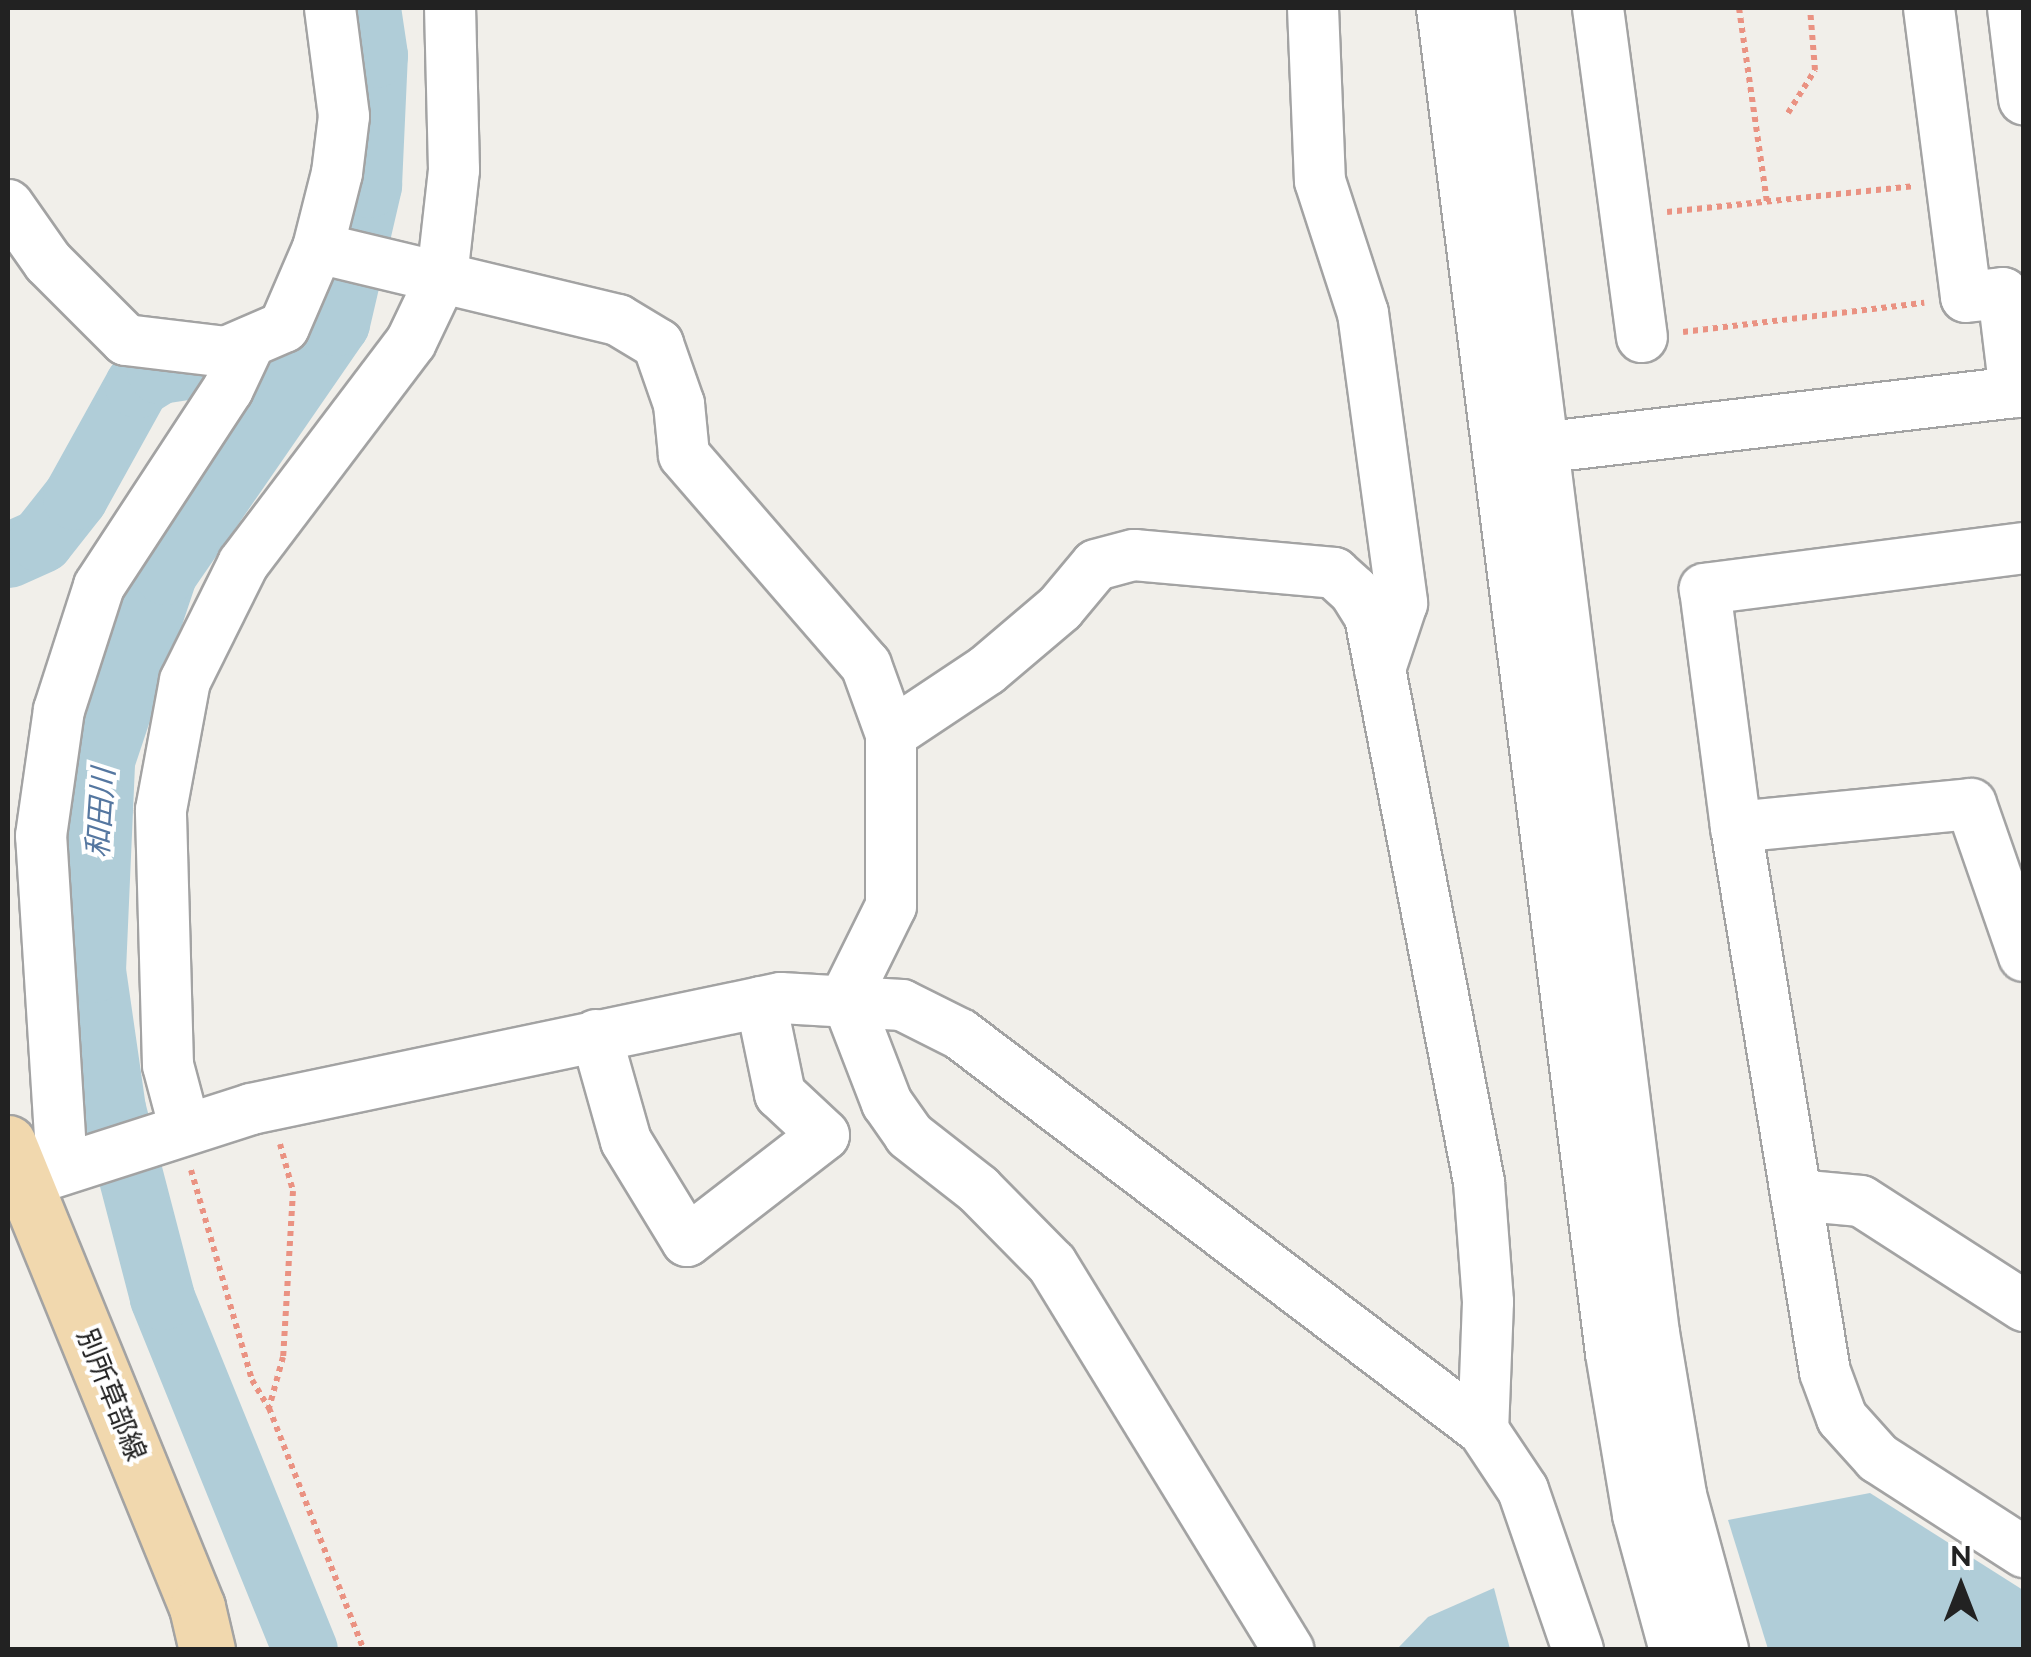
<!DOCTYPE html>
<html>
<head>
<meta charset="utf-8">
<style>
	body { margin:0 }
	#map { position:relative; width:2031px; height:1657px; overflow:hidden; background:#f1efea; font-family:Raleway,"Noto Sans JP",sans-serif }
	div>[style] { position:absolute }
	.water>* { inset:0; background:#b0cdd8 }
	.river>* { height:65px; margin:-32.5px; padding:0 32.5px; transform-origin:32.5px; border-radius:32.5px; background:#b0cdd8 }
	.path>* { height:6px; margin-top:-3px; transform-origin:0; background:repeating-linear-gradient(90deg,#ea9282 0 5px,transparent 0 10px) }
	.roads { filter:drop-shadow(2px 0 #a3a3a3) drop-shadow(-2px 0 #a3a3a3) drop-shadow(0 2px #a3a3a3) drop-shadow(0 -2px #a3a3a3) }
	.minor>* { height:50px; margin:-25px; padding:0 25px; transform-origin:25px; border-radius:25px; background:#fff }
	.major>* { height:55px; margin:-27.5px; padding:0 27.5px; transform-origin:27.5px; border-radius:27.5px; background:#f1d8ae }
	span { translate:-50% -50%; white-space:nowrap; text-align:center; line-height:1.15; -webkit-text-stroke:8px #fff; paint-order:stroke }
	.street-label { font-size:28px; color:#222 }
	.water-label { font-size:30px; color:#5577a0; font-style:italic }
	.frame { position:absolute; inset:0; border:10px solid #222; pointer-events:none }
	.north { position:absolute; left:1911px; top:1537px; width:100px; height:100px; -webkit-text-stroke:8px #fff; paint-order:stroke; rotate:0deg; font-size:28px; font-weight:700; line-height:40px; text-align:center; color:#222 }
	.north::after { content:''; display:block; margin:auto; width:35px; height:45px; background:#222; clip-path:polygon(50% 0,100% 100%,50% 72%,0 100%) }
</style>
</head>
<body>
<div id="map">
	<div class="water">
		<div style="clip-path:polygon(1870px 1493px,2023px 1590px,2023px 1649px,1768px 1649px,1728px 1520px)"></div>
		<div style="clip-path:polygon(1494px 1588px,1510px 1649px,1397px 1649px,1428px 1617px)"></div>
	</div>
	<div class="river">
		<div style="left:8px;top:555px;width:36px;rotate:-24deg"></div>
		<div style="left:41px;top:540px;width:55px;rotate:-51.7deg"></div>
		<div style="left:75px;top:497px;width:128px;rotate:-61deg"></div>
		<div style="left:137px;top:385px;width:26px;rotate:-32deg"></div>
		<div style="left:159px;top:371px;width:94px;rotate:-8.6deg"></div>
		<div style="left:305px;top:1650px;width:381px;rotate:-112.1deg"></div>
		<div style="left:162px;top:1297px;width:194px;rotate:-104.6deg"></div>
		<div style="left:113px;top:1109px;width:140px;rotate:-98.2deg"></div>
		<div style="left:93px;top:970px;width:210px;rotate:-87.5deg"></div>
		<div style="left:102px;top:760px;width:198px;rotate:-71.5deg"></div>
		<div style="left:165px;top:572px;width:303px;rotate:-55.4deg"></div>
		<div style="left:337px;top:323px;width:142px;rotate:-76.9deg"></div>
		<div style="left:369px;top:185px;width:130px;rotate:-87.4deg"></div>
		<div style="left:375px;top:55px;width:48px;rotate:-98.5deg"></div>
	</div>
	<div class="path">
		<div style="left:1739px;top:8px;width:196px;rotate:81.8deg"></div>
		<div style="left:1788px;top:113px;width:51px;rotate:-57.9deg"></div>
		<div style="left:1815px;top:70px;width:62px;rotate:-94.6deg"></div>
		<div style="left:1667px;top:212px;width:247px;rotate:-6deg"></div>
		<div style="left:1683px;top:332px;width:243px;rotate:-6.9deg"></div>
		<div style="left:280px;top:1144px;width:49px;rotate:74.5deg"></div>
		<div style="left:293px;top:1191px;width:166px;rotate:93.4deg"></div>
		<div style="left:283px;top:1357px;width:53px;rotate:105.4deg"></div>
		<div style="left:269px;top:1408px;width:260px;rotate:68.6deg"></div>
		<div style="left:191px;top:1170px;width:219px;rotate:73.8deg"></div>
		<div style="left:252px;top:1380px;width:33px;rotate:59deg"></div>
	</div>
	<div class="roads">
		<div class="minor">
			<div style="left:1313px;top:8px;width:173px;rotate:87.7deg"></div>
			<div style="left:1320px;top:181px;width:139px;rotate:72deg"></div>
			<div style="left:1363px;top:313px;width:293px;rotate:82.3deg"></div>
			<div style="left:1402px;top:603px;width:70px;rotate:108.4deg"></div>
			<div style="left:1442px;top:8px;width:1356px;rotate:82.84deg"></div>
			<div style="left:1611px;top:1353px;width:164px;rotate:80.5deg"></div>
			<div style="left:1638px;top:1515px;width:140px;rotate:74.7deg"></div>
			<div style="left:1488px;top:8px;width:1335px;rotate:82.86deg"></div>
			<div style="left:1654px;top:1333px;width:164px;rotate:80.5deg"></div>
			<div style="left:1681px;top:1495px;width:161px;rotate:74.8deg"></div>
			<div style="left:1598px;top:8px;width:332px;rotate:82.4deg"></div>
			<div style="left:1929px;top:8px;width:291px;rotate:82.7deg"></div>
			<div style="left:1966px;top:297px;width:37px;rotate:-6deg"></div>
			<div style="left:2003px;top:293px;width:100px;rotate:83.1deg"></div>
			<div style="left:2013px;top:8px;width:92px;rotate:83.1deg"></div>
			<div style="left:8px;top:205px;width:70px;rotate:54.9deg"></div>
			<div style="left:48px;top:262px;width:110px;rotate:45deg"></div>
			<div style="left:126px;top:340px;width:101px;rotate:6.8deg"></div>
			<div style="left:226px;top:352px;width:63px;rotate:-23.3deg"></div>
			<div style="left:284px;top:327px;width:86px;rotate:-66.7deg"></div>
			<div style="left:318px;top:248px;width:77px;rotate:-75.8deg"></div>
			<div style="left:337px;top:173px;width:57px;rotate:-83deg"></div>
			<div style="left:344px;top:116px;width:109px;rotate:-97.4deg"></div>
			<div style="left:318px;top:248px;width:309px;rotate:13.5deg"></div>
			<div style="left:618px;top:320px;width:47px;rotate:31deg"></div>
			<div style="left:658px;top:344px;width:64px;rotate:70.7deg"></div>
			<div style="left:679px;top:404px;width:51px;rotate:84.4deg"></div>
			<div style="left:684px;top:455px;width:278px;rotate:49.1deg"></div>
			<div style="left:866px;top:665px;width:73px;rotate:70.1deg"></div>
			<div style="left:891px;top:734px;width:172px;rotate:90deg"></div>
			<div style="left:891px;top:906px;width:102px;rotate:116.3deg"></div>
			<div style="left:846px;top:997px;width:114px;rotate:68.9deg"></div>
			<div style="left:887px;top:1103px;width:39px;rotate:55deg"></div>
			<div style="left:909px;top:1135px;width:88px;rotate:38deg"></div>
			<div style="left:978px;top:1189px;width:105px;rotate:45.4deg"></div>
			<div style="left:1052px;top:1264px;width:453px;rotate:58.5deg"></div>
			<div style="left:1514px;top:451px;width:514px;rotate:-6.71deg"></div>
			<div style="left:2024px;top:548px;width:322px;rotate:172.7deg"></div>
			<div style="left:1705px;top:589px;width:240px;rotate:82.6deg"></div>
			<div style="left:1736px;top:827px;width:552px;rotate:80.73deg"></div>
			<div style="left:1825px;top:1372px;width:49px;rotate:69.7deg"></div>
			<div style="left:1842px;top:1418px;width:54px;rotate:48deg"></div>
			<div style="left:1878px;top:1458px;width:174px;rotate:32.8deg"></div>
			<div style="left:891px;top:734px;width:115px;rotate:-33.7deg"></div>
			<div style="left:987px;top:670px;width:96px;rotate:-40.3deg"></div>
			<div style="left:1060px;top:608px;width:56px;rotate:-50.1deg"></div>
			<div style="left:1096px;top:565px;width:39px;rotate:-15deg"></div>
			<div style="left:1134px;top:555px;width:201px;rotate:5.1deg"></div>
			<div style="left:1334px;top:573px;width:27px;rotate:42deg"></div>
			<div style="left:1354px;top:591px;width:31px;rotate:58deg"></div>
			<div style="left:1370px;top:617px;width:575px;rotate:79.08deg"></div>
			<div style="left:1479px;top:1182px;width:120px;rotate:85.7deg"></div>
			<div style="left:1488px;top:1302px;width:128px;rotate:92.2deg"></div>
			<div style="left:1736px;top:827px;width:236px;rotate:-5.6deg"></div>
			<div style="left:1971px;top:804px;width:161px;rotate:70.8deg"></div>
			<div style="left:596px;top:1035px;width:110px;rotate:74.2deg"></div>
			<div style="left:626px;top:1141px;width:117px;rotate:58.6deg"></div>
			<div style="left:687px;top:1241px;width:173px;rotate:-37.7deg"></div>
			<div style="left:824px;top:1135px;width:60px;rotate:-137deg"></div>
			<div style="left:780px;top:1094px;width:94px;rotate:-101.7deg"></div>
			<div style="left:185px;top:1129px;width:66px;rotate:-104.9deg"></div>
			<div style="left:168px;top:1065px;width:255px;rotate:-91.6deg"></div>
			<div style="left:161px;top:810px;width:131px;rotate:-79.5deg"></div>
			<div style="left:185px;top:681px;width:131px;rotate:-63.6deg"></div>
			<div style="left:243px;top:564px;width:278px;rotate:-52.9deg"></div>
			<div style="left:411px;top:342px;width:72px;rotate:-64.5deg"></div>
			<div style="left:442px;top:277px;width:108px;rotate:-83.6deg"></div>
			<div style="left:454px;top:170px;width:162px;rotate:-91.4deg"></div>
			<div style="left:62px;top:1168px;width:333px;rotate:-93.6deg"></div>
			<div style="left:41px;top:836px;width:127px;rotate:-81.9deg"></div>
			<div style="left:59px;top:710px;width:130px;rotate:-72.1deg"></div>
			<div style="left:99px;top:586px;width:235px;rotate:-56.8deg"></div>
			<div style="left:228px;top:389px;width:52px;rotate:-64.9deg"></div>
			<div style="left:24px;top:1182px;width:238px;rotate:-17.8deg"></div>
			<div style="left:251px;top:1109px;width:541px;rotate:-11.83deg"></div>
			<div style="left:781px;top:998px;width:121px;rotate:3.3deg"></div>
			<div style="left:902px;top:1005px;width:65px;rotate:26.6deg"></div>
			<div style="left:960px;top:1034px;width:656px;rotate:37.13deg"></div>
			<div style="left:1483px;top:1430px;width:72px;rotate:56.3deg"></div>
			<div style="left:1523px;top:1490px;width:169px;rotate:71deg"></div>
			<div style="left:1796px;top:1195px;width:65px;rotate:5.3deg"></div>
			<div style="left:1861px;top:1201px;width:194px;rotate:32.8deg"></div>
		</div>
		<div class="major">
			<div style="left:8px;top:1143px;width:501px;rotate:67.84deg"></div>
			<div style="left:197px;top:1607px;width:44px;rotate:76.9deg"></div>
		</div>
	</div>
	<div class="street-label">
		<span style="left:111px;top:1395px;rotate:68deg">別所草部線</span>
	</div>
	<div class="water-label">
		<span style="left:101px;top:813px;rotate:-86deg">和田川</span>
	</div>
	<div class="frame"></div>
	<div class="north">N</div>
</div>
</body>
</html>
